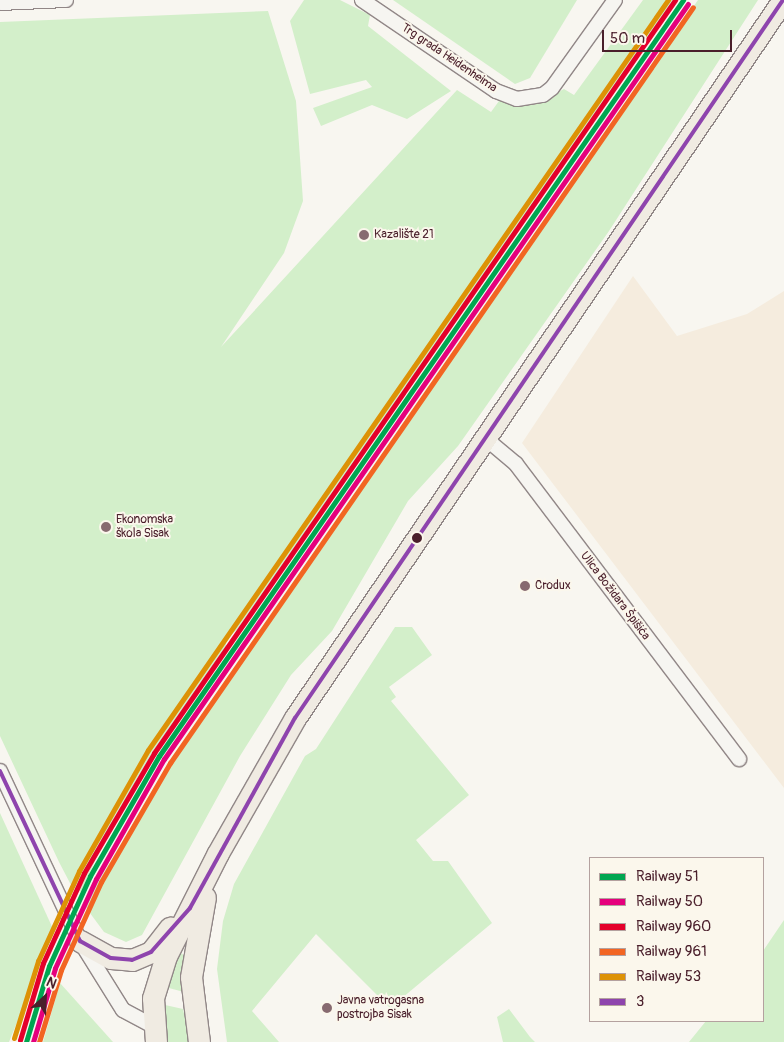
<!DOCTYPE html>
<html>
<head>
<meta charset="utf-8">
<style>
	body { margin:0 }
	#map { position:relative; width:784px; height:1042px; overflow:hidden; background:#f8f6f0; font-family:Pangolin,sans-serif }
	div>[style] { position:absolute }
	.built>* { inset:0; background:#f5ecde }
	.green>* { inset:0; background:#d3efca }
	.roads { filter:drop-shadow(1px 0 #918787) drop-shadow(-1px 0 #918787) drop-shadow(0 1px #918787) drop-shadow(0 -1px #918787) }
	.street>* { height:14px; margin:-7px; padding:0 7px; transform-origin:7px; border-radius:7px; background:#f6f5f1 }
	.primary>* { height:21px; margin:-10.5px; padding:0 10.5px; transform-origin:10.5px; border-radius:10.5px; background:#f0ebe2 }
	.bus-1>* { height:4px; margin:-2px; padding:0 2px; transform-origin:2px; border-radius:2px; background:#8e44ad }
	.rail-1>* { height:5px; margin:-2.5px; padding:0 2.5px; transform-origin:2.5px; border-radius:2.5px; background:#00a651 }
	.rail-2>* { height:5px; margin:-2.5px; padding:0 2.5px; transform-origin:2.5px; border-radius:2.5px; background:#e5007d }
	.rail-3>* { height:5px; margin:-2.5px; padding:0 2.5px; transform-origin:2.5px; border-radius:2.5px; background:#e4002b }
	.rail-4>* { height:5px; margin:-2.5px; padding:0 2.5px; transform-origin:2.5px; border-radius:2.5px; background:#f26522 }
	.rail-5>* { height:5px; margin:-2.5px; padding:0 2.5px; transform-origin:2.5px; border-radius:2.5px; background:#dd9206 }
	.dots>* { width:14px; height:14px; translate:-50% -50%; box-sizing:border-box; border:2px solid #fbf7ec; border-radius:50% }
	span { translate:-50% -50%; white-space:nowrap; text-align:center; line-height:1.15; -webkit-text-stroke:4px #fbf7ec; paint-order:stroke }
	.street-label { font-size:12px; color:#4a1f2b }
	.poi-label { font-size:12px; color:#4a1f2b }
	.left { translate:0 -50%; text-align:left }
	.legend { position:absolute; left:589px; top:857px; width:175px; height:165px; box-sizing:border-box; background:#fbf7ec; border:1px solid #b4a19f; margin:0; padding:6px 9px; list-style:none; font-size:15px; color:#4a1f2b }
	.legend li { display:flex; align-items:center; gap:10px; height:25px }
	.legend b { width:25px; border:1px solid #b4a19f }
	.north { position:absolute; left:20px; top:972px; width:50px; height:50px; -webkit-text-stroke:4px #fbf7ec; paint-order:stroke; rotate:25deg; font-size:14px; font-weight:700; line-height:20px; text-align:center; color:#4a1f2b }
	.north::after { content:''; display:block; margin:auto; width:18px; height:22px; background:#4a1f2b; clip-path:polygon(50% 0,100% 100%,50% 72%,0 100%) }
	.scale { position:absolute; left:602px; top:30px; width:130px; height:22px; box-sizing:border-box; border:2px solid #4a1f2b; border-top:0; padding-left:6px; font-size:15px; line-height:18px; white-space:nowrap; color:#4a1f2b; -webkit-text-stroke:4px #fbf7ec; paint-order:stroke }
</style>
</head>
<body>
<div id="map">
	<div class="built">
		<div style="clip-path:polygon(633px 276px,677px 336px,747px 314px,784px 291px,784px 788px,522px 443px)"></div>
	</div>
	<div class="green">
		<div style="clip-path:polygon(304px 0,340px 0,370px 15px,368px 26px,451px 91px,407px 119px,372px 105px,321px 126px,313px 108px,372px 87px,366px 80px,310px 94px,290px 21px)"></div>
		<div style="clip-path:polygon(393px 0,577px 0,530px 78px,515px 84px)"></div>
		<div style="clip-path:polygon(643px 0,678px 0,244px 624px,226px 639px,226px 648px,116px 814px,81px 892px,71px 885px,59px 862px,0 736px,0 22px,268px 11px,296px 101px,303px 201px,284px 253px,221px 347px,457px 90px,491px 112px,499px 101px,534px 105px,564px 89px,574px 95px)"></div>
		<div style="clip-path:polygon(698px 0,758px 0,609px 231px,458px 446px,408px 501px,332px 631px,291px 675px,240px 756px,142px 935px,126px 942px,104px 932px,84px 905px,171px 762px)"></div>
		<div style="clip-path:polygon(395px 627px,412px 627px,432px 655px,389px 687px,396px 697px,391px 701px,469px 795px,416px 840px,433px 861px,448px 861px,492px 923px,390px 1008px,316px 934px,252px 1011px,279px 1042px,227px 1042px,217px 969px,223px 921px,234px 884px,305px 756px,316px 749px)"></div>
		<div style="clip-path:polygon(0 813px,54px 931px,9px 1042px,0 1042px)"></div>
		<div style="clip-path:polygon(784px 920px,784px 1042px,689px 1042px,706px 1021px,763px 1021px,763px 951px)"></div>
		<div style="clip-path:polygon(178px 951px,185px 956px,184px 992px,165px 987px)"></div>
		<div style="clip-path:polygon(60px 983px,113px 1042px,43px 1042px)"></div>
		<div style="clip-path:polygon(165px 1005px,183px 1009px,190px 1042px,167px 1042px)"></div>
		<div style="clip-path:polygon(509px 1009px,530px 1037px,535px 1042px,503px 1042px,497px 1017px)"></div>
	</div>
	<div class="roads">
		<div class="street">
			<div style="left:362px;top:0;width:162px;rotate:34.2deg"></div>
			<div style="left:496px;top:91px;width:22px;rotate:21deg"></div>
			<div style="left:517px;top:99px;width:26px;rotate:-9deg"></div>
			<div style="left:543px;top:95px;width:11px;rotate:-38deg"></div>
			<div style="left:552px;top:88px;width:108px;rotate:-54.4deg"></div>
			<div style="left:0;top:3px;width:66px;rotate:-2.6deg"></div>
			<div style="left:485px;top:438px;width:40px;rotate:40deg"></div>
			<div style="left:516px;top:464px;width:370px;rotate:52.9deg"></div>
			<div style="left:0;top:771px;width:188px;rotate:64.8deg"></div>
			<div style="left:80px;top:941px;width:81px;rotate:58.1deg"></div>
			<div style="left:123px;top:1010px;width:34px;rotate:28deg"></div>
		</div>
		<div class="primary">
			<div style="left:80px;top:941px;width:35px;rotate:29deg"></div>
			<div style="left:111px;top:958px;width:21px;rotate:5deg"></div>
			<div style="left:132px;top:960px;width:21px;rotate:-23deg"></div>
			<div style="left:151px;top:952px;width:31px;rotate:-52deg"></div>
			<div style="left:156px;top:1042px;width:44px;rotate:-93.9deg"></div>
			<div style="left:153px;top:998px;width:44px;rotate:-72.8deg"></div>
			<div style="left:166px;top:956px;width:115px;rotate:-63.2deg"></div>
			<div style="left:218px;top:853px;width:155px;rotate:-60.3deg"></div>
			<div style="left:295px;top:718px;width:868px;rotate:-55.8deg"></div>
			<div style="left:199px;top:1042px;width:65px;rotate:-97deg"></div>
			<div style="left:191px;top:977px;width:81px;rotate:-80.1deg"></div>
		</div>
	</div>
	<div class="bus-1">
		<div style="left:0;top:771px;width:188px;rotate:64.8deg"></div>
		<div style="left:80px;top:941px;width:35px;rotate:29deg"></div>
		<div style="left:111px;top:958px;width:21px;rotate:5deg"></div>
		<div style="left:132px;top:960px;width:21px;rotate:-23deg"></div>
		<div style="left:151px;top:952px;width:59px;rotate:-48.4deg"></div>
		<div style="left:190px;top:908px;width:217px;rotate:-61.1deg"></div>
		<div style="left:295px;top:718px;width:868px;rotate:-55.8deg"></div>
	</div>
	<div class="rail-1">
		<div style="left:26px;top:1042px;width:79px;rotate:-73.2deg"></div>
		<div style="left:49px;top:966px;width:99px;rotate:-65.5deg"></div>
		<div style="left:90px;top:876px;width:138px;rotate:-60.1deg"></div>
		<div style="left:159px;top:756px;width:920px;rotate:-55.27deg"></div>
	</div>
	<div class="rail-2">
		<div style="left:33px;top:1042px;width:77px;rotate:-73.4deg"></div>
		<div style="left:55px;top:968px;width:98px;rotate:-65.3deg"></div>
		<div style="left:96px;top:879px;width:138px;rotate:-60.5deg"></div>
		<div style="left:164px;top:759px;width:919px;rotate:-55.24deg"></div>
	</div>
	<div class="rail-3">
		<div style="left:20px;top:1040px;width:80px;rotate:-73.4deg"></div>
		<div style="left:43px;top:963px;width:99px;rotate:-65.5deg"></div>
		<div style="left:84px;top:873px;width:139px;rotate:-59.7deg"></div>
		<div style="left:154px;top:753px;width:916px;rotate:-55.32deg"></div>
	</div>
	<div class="rail-4">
		<div style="left:39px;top:1042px;width:75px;rotate:-73deg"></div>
		<div style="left:61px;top:970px;width:97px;rotate:-65.6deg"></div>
		<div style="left:101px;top:882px;width:138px;rotate:-59.9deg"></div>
		<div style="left:170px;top:763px;width:919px;rotate:-55.32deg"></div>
	</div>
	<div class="rail-5">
		<div style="left:14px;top:1038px;width:81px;rotate:-72.7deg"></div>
		<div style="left:38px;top:961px;width:99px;rotate:-65.5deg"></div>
		<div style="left:79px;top:871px;width:139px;rotate:-60.3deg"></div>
		<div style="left:148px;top:750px;width:913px;rotate:-55.27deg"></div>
	</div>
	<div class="dots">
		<div style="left:364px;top:235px;background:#876a70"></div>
		<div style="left:106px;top:527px;background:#876a70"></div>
		<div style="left:417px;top:538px;background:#4a1f2b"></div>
		<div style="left:525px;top:586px;background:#876a70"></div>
		<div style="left:327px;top:1008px;background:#876a70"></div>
	</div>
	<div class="street-label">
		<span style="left:449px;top:58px;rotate:34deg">Trg grada Heidenheima</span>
		<span style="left:615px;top:596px;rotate:53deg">Ulica Božidara Špišića</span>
	</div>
	<div class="poi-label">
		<span class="left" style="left:374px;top:235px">Kazalište 21</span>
		<span class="left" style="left:116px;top:527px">Ekonomska<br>škola Sisak</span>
		<span class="left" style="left:535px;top:586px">Crodux</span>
		<span class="left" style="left:337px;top:1008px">Javna vatrogasna<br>postrojba Sisak</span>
	</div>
	<ul class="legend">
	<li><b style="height:6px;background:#00a651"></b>Railway 51</li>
	<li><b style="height:6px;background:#e5007d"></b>Railway 50</li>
	<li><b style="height:6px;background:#e4002b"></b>Railway 960</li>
	<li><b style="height:6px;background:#f26522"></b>Railway 961</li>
	<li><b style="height:6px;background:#dd9206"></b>Railway 53</li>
	<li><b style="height:6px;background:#8e44ad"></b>3</li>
	</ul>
	<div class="north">N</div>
	<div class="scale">50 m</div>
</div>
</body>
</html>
